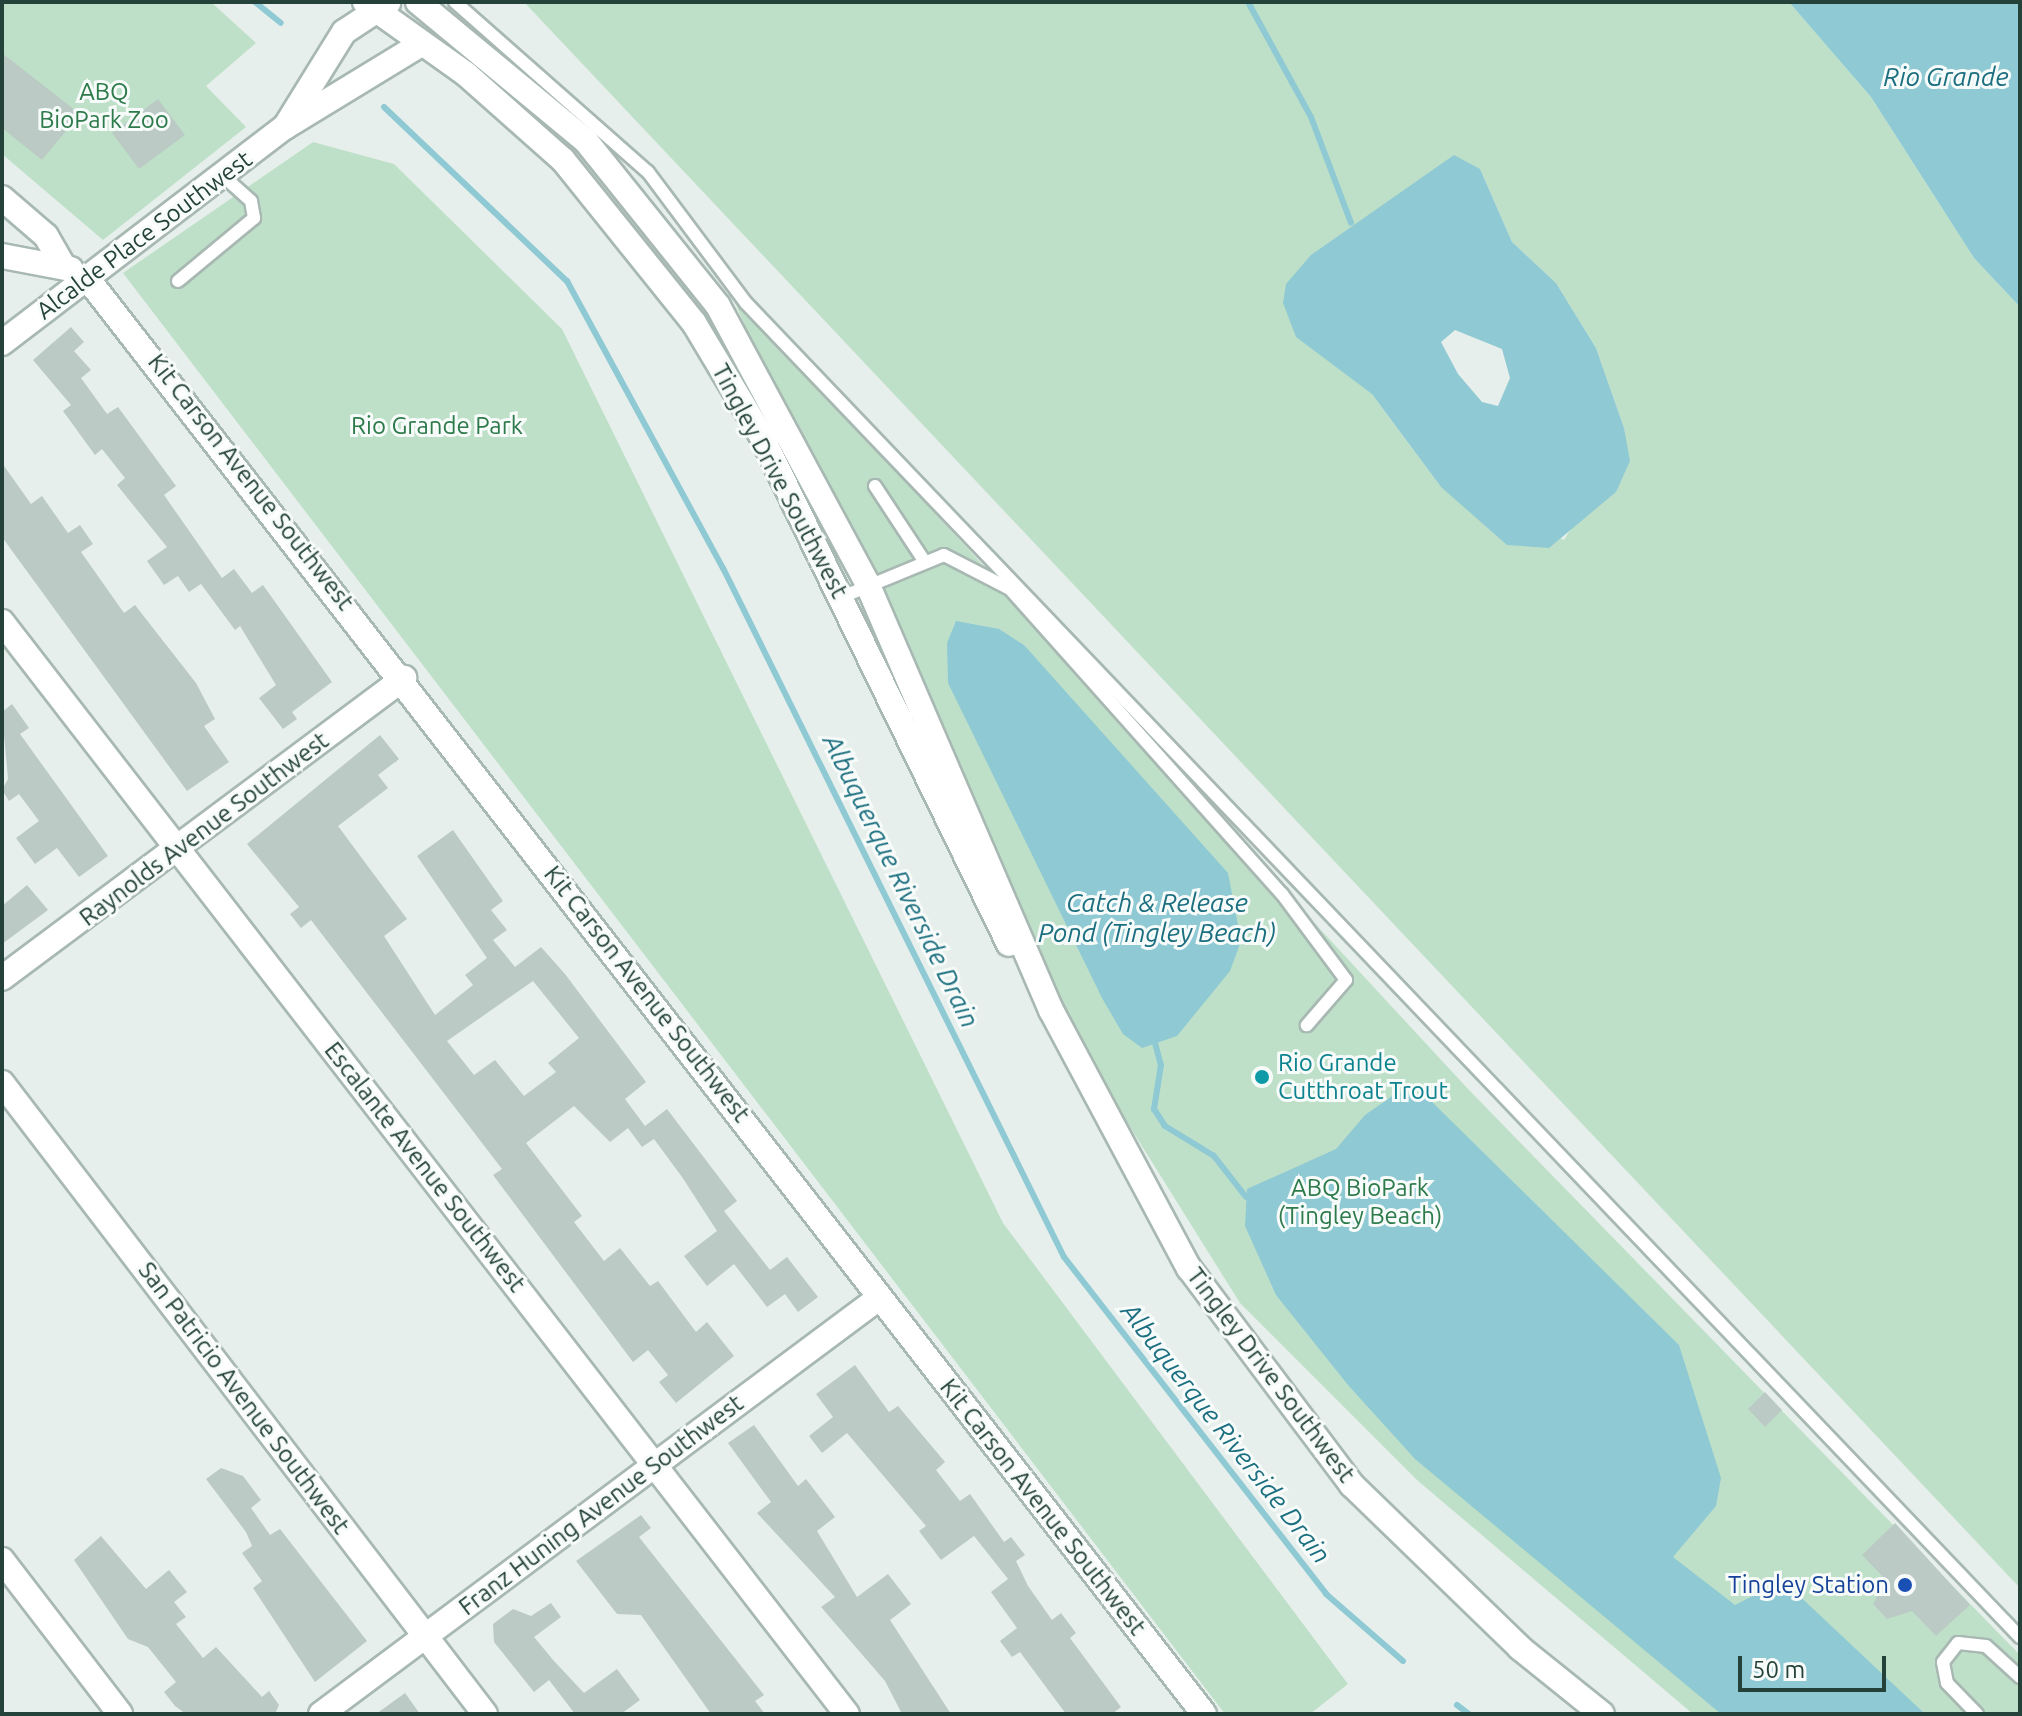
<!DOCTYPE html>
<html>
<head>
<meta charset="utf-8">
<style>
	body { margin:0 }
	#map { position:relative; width:2022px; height:1716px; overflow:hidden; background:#e6efeb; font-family:Ubuntu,sans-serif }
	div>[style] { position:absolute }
	.green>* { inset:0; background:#bfe0c8 }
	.water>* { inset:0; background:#8ec9d4 }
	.stream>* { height:6px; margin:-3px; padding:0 3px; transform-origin:3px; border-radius:3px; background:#8ec9d4 }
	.building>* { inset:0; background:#bbcac4 }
	.roads { filter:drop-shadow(2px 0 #a8b8b2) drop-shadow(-2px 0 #a8b8b2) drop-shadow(0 2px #a8b8b2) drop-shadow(0 -2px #a8b8b2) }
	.lane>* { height:12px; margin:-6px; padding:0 6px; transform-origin:6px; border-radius:6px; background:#fff }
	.street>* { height:24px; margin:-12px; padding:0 12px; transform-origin:12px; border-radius:12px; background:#fff }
	.secondary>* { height:24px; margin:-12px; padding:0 12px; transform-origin:12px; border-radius:12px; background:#fff }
	.dots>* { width:22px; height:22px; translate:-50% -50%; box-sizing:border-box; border:4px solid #f7fbf9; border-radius:50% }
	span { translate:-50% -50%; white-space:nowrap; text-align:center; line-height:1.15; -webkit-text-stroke:6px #f7fbf9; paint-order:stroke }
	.park-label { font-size:24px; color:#2d7a4b }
	.street-label { font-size:24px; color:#24423a }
	.culture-label { font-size:24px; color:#0d838f }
	.left { translate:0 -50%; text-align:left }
	.transit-label { font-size:24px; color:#164399 }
	.right { translate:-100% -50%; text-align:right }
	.water-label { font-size:26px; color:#1c6f80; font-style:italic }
	.frame { position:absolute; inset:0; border:4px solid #24423a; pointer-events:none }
	.scale { position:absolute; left:1738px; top:1656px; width:148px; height:36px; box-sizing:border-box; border:4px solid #24423a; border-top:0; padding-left:10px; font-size:24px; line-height:28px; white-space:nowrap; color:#24423a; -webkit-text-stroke:6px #f7fbf9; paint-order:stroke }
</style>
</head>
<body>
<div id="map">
	<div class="green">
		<div style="clip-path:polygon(2px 2px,211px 2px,256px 43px,206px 86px,246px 127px,103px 240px,2px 154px)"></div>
		<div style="clip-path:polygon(evenodd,524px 2px,1789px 2px,1871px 97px,1974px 258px,2020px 307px,2020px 1588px,524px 2px,1480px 169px,1512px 242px,1556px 283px,1596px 348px,1624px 428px,1616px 492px,1575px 522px,1564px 540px,1441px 487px,1372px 394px,1480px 169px)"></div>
		<div style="clip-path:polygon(313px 142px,394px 164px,562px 329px,1003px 1223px,1348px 1684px,1310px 1714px,1225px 1714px,123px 273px)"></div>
		<div style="clip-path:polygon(731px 293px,1469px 1090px,2020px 1655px,2020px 1714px,1693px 1714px,1417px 1480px,1240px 1303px,982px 890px)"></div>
	</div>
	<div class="water">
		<div style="clip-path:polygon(1789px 2px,2020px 2px,2020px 307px,1974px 258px,1871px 97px)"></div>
		<div style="clip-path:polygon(evenodd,1454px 155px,1480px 169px,1512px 242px,1556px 283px,1596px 348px,1624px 428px,1630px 461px,1616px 492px,1549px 548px,1507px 545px,1441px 487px,1372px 394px,1296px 337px,1283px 303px,1286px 284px,1311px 255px,1454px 155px,1455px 330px,1502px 349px,1510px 378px,1498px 406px,1482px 402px,1458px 374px,1441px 342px,1455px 330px)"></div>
		<div style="clip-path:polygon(956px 621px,999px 629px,1024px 645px,1228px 873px,1241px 941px,1230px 971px,1177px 1036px,1142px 1048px,1123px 1034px,1102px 998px,948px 683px,947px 643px)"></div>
		<div style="clip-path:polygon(1398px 1092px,1427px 1097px,1679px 1345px,1721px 1478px,1716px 1506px,1673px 1557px,1735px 1605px,1774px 1585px,1792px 1589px,1925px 1714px,1721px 1714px,1415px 1459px,1348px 1385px,1276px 1295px,1245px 1226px,1247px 1189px,1336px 1149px,1365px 1115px)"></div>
	</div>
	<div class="stream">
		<div style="left:255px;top:2px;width:33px;rotate:39deg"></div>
		<div style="left:1248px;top:2px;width:131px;rotate:61.3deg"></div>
		<div style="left:1311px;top:117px;width:113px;rotate:69.3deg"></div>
		<div style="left:384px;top:107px;width:253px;rotate:43.6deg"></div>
		<div style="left:567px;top:281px;width:327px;rotate:61.5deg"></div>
		<div style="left:723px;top:568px;width:769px;rotate:63.67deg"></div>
		<div style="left:1064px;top:1257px;width:427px;rotate:52.1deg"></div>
		<div style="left:1326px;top:1594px;width:102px;rotate:41deg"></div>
		<div style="left:1155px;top:1043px;width:23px;rotate:75deg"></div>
		<div style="left:1161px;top:1065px;width:45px;rotate:99deg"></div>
		<div style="left:1154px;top:1109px;width:20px;rotate:57deg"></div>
		<div style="left:1165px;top:1126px;width:57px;rotate:31.5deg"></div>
		<div style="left:1214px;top:1156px;width:52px;rotate:52deg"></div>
		<div style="left:1457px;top:1705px;width:15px;rotate:37deg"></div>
	</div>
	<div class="building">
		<div style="clip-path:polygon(2px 53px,80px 114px,42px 160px,2px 128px)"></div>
		<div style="clip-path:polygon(158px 99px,185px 135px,139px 169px,112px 133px)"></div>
		<div style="clip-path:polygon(71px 327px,84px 342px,74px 351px,91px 370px,81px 378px,107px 414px,118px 407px,176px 486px,164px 495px,222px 578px,234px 569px,252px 593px,263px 585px,332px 682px,292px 712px,297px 719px,283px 729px,259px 698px,276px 685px,240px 626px,235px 630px,201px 584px,189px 592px,178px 576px,164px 585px,147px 561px,167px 547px,117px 485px,125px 478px,102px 449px,95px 455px,63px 411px,71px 405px,33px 360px)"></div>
		<div style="clip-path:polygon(2px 463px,31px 504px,42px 496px,68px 533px,80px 525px,93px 544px,81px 552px,124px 613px,135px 605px,196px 683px,215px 719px,204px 726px,229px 762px,187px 791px,2px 537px)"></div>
		<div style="clip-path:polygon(12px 704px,29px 728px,20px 734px,108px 856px,79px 877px,57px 848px,35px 864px,16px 838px,39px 821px,19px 794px,9px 801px,2px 790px,8px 779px,2px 712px)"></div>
		<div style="clip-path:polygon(evenodd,380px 735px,399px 759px,378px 775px,388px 788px,338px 826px,407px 919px,384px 936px,435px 1015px,473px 985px,465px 975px,487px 958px,417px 856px,453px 830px,503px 901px,491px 910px,507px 930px,493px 940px,515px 967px,541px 947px,565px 974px,646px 1082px,625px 1099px,645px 1126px,667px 1109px,737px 1201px,724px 1211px,770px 1270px,787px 1257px,818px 1297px,798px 1312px,785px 1294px,767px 1307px,734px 1264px,707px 1286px,684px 1256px,717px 1231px,682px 1177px,654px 1139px,642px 1147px,628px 1128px,610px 1142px,574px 1106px,526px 1143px,582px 1216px,574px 1222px,604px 1261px,620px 1248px,650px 1286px,658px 1281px,696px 1332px,707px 1322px,734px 1356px,676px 1403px,659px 1382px,668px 1375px,648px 1350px,633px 1362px,493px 1175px,502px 1169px,311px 920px,301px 928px,290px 914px,299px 907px,247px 844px,380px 735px,533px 981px,579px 1038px,548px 1063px,556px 1072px,524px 1096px,495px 1060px,474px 1075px,447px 1041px,533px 981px)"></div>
		<div style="clip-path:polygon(27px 885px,48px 910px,2px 944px,2px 906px)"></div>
		<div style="clip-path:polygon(855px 1365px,889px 1412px,898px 1406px,945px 1462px,936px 1470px,960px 1501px,970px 1494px,1004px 1542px,1011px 1537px,1025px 1555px,1016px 1561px,1028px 1586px,1052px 1620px,1061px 1613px,1076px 1633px,1070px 1638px,1121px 1707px,1112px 1714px,1066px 1714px,1020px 1652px,1012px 1657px,1000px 1641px,1017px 1628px,991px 1592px,1008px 1579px,974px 1536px,941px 1560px,919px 1531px,926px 1526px,847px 1433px,822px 1453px,809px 1436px,833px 1417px,816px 1394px)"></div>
		<div style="clip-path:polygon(1765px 1392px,1782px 1410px,1765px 1427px,1748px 1409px)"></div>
		<div style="clip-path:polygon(754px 1425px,798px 1486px,806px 1479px,835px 1517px,817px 1531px,857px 1597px,888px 1574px,911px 1604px,890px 1620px,951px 1714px,902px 1714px,885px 1681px,821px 1607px,835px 1597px,757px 1513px,771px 1502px,728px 1443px)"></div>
		<div style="clip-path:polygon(221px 1468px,243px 1476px,261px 1500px,251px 1508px,270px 1535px,280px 1529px,367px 1641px,315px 1682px,253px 1588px,262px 1581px,242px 1553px,252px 1546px,246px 1532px,206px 1479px)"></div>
		<div style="clip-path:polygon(641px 1515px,651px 1528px,639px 1537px,764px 1695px,755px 1701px,765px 1714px,711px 1714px,641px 1615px,617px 1614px,576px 1561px)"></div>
		<div style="clip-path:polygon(1895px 1523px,1970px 1605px,1936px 1636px,1912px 1611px,1887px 1619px,1873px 1604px,1886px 1580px,1862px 1555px)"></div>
		<div style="clip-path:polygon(101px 1536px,146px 1589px,169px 1570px,187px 1592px,174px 1602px,186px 1617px,176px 1624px,203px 1658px,216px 1647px,262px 1697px,269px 1691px,279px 1705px,275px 1714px,186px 1714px,175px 1706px,164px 1692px,176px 1682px,148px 1647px,128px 1639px,74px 1560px)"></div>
		<div style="clip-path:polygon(551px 1603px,561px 1617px,534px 1637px,554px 1661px,584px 1693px,617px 1669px,640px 1700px,621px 1714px,575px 1714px,549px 1680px,534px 1692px,494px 1642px,493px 1624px,513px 1609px,531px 1616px)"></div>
		<div style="clip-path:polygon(405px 1693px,420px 1714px,376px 1714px)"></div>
	</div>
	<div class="roads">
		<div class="lane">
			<div style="left:455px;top:2px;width:257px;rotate:41.4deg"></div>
			<div style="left:648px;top:172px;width:164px;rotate:53.2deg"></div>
			<div style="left:746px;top:303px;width:1845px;rotate:46.32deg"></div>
			<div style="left:178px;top:281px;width:99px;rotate:-39.7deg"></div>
			<div style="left:254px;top:218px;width:17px;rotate:-100deg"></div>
			<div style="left:251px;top:201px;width:39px;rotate:-138deg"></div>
			<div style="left:875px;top:486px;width:91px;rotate:56.7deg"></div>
			<div style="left:842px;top:597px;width:110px;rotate:-22.4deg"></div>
			<div style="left:944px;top:555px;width:74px;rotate:27.3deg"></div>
			<div style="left:1010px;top:589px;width:409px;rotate:48.3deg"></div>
			<div style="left:1282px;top:894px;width:107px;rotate:53.3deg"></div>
			<div style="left:1346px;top:980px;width:60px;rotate:130.9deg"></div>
			<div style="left:1977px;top:1714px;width:43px;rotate:-134.1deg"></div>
			<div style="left:1947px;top:1683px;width:21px;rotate:-101deg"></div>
			<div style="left:1943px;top:1662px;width:24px;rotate:-52deg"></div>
			<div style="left:1958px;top:1643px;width:28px;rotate:6deg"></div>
			<div style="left:1986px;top:1646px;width:46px;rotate:42.4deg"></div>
		</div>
		<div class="street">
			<div style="left:2px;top:198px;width:58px;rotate:40.8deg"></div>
			<div style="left:46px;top:236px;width:32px;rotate:60deg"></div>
			<div style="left:2px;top:256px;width:70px;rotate:10.7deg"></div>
			<div style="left:2px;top:622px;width:1381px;rotate:52.27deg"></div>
			<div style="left:2px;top:978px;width:502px;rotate:-36.73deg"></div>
			<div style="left:2px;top:1083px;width:795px;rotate:52.57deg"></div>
			<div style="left:2px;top:1560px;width:194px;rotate:52.5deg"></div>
			<div style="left:321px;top:1714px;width:697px;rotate:-36.72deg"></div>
		</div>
		<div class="secondary">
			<div style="left:365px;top:2px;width:124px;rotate:35.5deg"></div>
			<div style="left:466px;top:74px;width:130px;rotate:41.6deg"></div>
			<div style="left:563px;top:160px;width:209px;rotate:51.2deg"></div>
			<div style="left:694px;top:323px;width:131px;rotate:59.1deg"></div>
			<div style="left:761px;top:435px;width:566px;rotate:64.02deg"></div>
			<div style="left:418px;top:2px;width:218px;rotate:39.6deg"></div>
			<div style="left:586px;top:141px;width:211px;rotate:51.3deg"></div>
			<div style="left:718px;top:306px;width:315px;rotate:61.7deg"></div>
			<div style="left:867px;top:583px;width:465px;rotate:66.7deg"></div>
			<div style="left:1051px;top:1010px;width:293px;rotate:61.9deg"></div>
			<div style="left:1189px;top:1268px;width:271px;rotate:53.1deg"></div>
			<div style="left:1352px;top:1485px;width:234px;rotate:44.1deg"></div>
			<div style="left:1520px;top:1648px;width:105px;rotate:38.8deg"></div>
			<div style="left:285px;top:127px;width:112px;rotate:-58.2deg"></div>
			<div style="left:344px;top:32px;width:53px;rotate:-33.4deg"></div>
			<div style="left:87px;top:278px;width:1819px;rotate:52.12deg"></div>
			<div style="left:2px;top:343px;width:356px;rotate:-37.4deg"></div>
			<div style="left:285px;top:127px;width:159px;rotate:-31.4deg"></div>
		</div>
	</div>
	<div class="dots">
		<div style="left:1262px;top:1077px;background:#0f9aa8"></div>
		<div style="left:1905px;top:1585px;background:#1a4fb4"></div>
	</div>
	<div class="park-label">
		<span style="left:104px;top:106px">ABQ<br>BioPark Zoo</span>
		<span style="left:437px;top:426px">Rio Grande Park</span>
		<span style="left:1360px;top:1202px">ABQ BioPark<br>(Tingley Beach)</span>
	</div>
	<div class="street-label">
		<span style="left:144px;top:235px;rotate:-37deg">Alcalde Place Southwest</span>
		<span style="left:780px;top:481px;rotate:62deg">Tingley Drive Southwest</span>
		<span style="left:251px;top:482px;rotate:52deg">Kit Carson Avenue Southwest</span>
		<span style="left:204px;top:829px;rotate:-37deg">Raynolds Avenue Southwest</span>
		<span style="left:647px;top:994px;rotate:52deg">Kit Carson Avenue Southwest</span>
		<span style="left:425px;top:1167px;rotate:52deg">Escalante Avenue Southwest</span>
		<span style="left:1271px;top:1375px;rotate:53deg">Tingley Drive Southwest</span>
		<span style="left:244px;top:1398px;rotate:53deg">San Patricio Avenue Southwest</span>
		<span style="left:601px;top:1505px;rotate:-37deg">Franz Huning Avenue Southwest</span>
		<span style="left:1043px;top:1507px;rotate:52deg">Kit Carson Avenue Southwest</span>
	</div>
	<div class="culture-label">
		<span class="left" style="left:1278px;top:1077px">Rio Grande<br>Cutthroat Trout</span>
	</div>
	<div class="transit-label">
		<span class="right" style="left:1889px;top:1585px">Tingley Station</span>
	</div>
	<div class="water-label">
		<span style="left:1946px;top:77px">Rio Grande</span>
		<span style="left:901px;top:881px;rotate:64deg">Albuquerque Riverside Drain</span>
		<span style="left:1157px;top:918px">Catch &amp; Release<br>Pond (Tingley Beach)</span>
		<span style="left:1226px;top:1433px;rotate:52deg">Albuquerque Riverside Drain</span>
	</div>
	<div class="frame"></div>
	<div class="scale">50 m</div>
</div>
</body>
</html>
